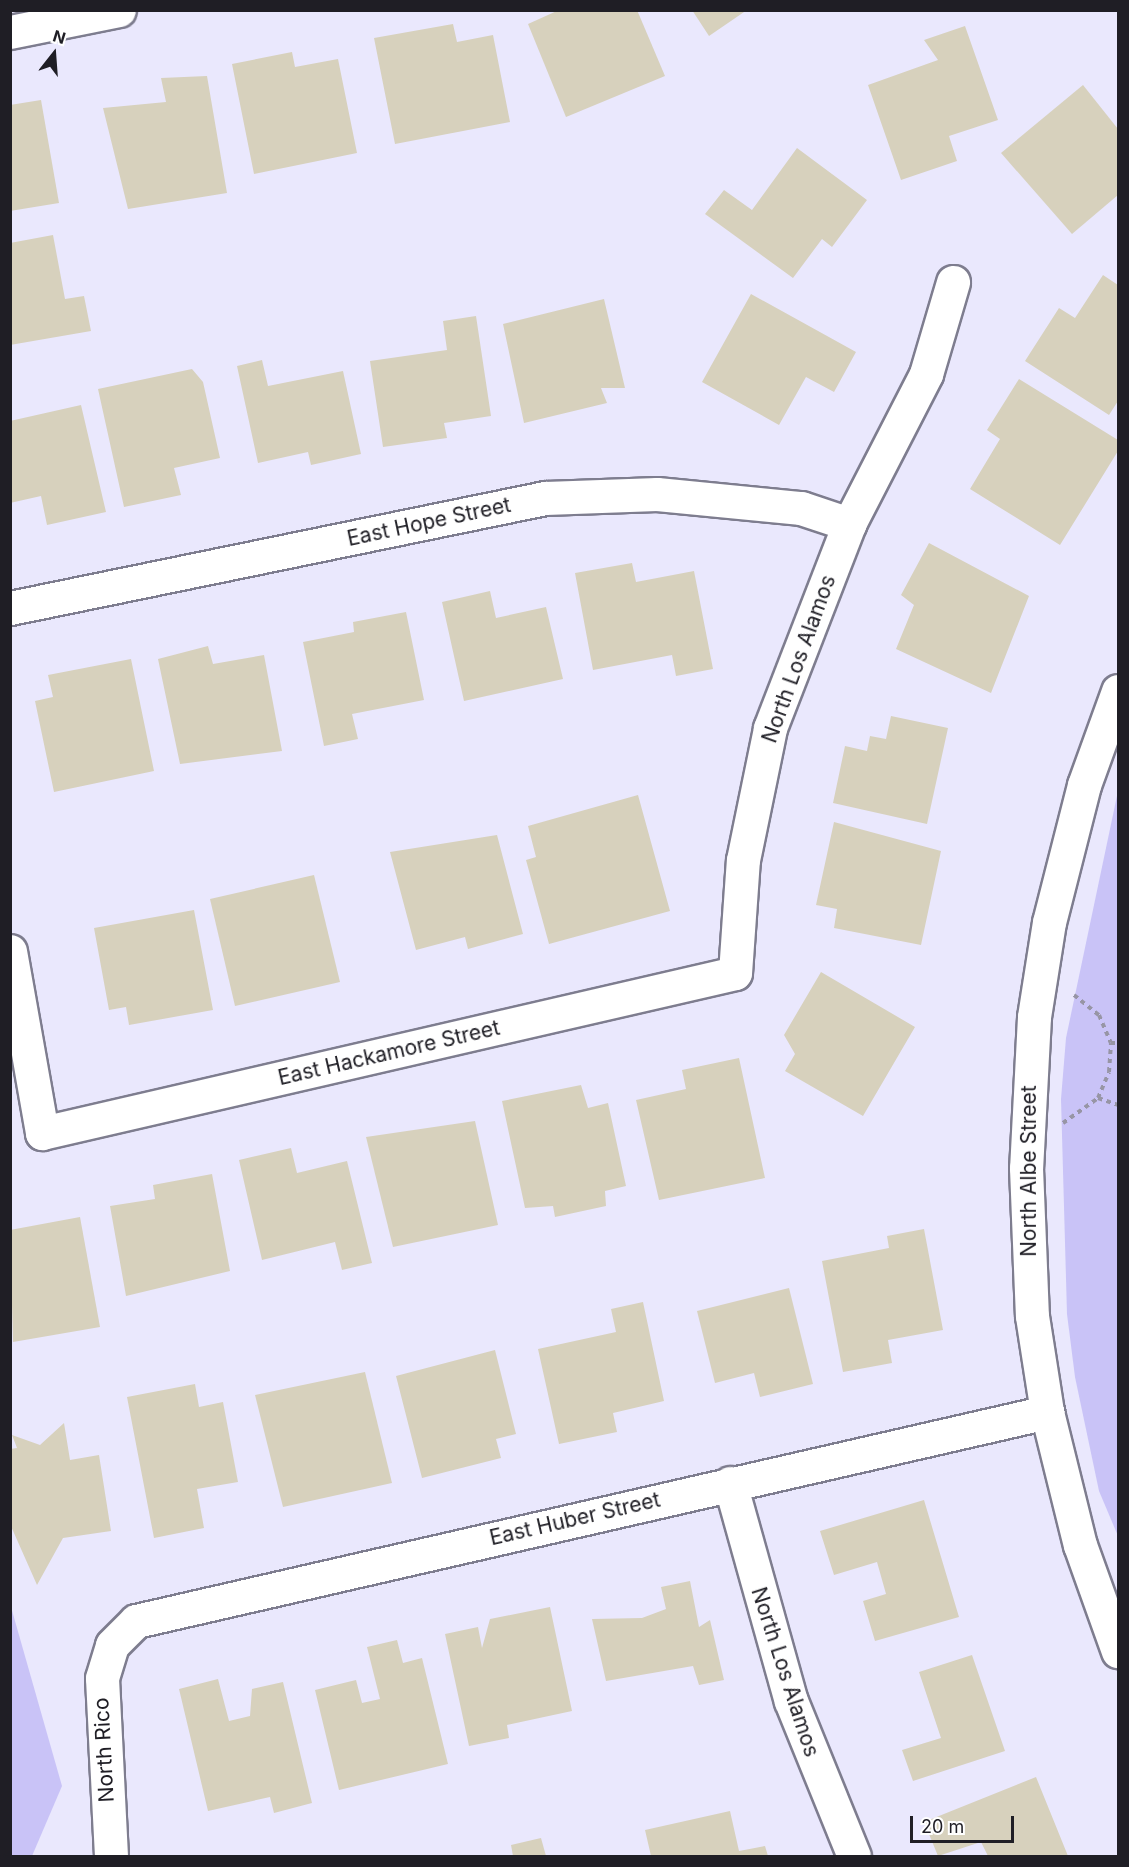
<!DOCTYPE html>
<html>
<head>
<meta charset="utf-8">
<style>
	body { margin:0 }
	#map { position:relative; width:1129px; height:1867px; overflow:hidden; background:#eae8fd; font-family:Inter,sans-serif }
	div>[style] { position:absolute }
	.green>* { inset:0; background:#c9c3f7 }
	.building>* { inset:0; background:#d7d1bd }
	.path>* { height:4px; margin-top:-2px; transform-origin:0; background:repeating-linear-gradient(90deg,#9795a5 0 4.5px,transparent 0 9px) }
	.roads { filter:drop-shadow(2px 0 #7e7d8f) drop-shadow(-2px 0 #7e7d8f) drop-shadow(0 2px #7e7d8f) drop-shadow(0 -2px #7e7d8f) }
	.minor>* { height:33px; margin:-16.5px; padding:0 16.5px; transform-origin:16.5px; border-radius:16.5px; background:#fff }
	span { translate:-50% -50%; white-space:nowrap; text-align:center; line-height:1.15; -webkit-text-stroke:4.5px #fff; paint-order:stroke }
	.street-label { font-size:21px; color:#1f1e25 }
	.frame { position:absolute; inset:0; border:12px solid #1f1e25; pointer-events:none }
	.north { position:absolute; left:24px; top:24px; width:60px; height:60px; -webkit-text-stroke:4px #fff; paint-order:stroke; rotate:17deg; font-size:16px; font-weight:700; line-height:24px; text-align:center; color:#1f1e25 }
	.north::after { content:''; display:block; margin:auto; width:21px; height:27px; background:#1f1e25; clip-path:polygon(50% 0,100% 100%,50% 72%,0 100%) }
	.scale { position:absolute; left:910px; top:1816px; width:104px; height:27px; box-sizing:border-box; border:3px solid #1f1e25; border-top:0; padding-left:8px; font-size:18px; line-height:21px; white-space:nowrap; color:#1f1e25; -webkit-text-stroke:4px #fff; paint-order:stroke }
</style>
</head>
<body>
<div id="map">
	<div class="green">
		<div style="clip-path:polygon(1118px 791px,1118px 1536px,1099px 1491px,1075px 1377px,1067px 1314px,1061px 1099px,1066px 1038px)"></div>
		<div style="clip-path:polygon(11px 1607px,62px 1786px,32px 1856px,11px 1856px)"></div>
	</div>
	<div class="building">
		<div style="clip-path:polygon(559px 10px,637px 10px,665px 76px,566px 117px,528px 24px)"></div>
		<div style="clip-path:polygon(692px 10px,747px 10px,709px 36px)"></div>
		<div style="clip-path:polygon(453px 24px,457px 42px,493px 35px,510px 122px,395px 144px,374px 38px)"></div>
		<div style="clip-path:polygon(965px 26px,998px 120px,949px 136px,957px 161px,901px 180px,868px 85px,938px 60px,924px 40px)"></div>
		<div style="clip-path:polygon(292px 52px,295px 67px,338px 59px,357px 153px,254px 174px,232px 64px)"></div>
		<div style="clip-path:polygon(207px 76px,227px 193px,128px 209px,103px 108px,166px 102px,161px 78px)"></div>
		<div style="clip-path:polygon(1083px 85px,1118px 129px,1118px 195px,1072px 234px,1001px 153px)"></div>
		<div style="clip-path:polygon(41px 100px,59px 203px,10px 211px,10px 105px)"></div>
		<div style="clip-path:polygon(797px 148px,867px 200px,832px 247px,822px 239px,793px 278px,705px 214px,724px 190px,752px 210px)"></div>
		<div style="clip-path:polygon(53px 235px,65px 299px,84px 296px,91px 331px,10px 345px,10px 243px)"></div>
		<div style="clip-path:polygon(1103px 275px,1118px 285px,1118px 401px,1109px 415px,1025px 361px,1059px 308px,1075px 318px)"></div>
		<div style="clip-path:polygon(751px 294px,856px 352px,834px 392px,806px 377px,779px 425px,702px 382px)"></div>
		<div style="clip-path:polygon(604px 299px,625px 388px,601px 388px,607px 403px,524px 423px,503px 324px)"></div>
		<div style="clip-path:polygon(476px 316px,491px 416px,444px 423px,447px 438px,383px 447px,370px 361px,447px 350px,443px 321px)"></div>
		<div style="clip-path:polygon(262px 360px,268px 386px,343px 371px,361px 454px,311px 465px,308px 452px,258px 463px,237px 366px)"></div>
		<div style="clip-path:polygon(192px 369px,203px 382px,220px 458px,174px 468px,181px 495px,124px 507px,98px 389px)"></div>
		<div style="clip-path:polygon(1019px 379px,1118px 440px,1118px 451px,1060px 545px,970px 489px,1000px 439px,987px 430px)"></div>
		<div style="clip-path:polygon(81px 405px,106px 512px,47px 525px,41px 496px,10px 503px,10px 421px)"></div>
		<div style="clip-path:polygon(929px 543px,1029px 596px,991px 693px,896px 649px,914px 605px,901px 595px)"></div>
		<div style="clip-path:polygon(632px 563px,636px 582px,694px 571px,713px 669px,676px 676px,672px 655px,593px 670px,575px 573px)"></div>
		<div style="clip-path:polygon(490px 591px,496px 618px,546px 607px,563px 679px,464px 701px,442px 602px)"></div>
		<div style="clip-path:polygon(406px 612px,424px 700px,352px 714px,358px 739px,324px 746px,303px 642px,354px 632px,353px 622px)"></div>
		<div style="clip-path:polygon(208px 646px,213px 664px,264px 655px,282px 751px,180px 764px,158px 659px)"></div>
		<div style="clip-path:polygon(131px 659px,154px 771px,54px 792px,35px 701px,53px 697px,48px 675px)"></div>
		<div style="clip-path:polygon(891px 716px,948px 728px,927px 824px,833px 803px,845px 746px,867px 751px,870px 736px,886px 739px)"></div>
		<div style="clip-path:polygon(638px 795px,670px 911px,549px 944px,526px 860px,536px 857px,528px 826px)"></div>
		<div style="clip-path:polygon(834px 822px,941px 851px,921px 945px,834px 928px,837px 909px,816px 905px)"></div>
		<div style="clip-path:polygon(497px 835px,523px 934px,468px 949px,465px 937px,416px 950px,390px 852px)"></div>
		<div style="clip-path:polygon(314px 875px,340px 982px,235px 1006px,210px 899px)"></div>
		<div style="clip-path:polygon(194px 910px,213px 1010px,129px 1025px,126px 1007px,109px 1010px,94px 928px)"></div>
		<div style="clip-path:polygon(821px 972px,915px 1027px,863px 1116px,785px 1071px,795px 1054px,784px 1035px)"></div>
		<div style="clip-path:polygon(739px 1058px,765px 1178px,659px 1200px,636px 1100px,686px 1089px,682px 1070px)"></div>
		<div style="clip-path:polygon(581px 1085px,588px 1108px,608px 1103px,626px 1186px,605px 1191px,606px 1206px,555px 1217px,553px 1206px,525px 1208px,502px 1101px)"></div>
		<div style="clip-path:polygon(475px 1121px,498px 1225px,393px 1247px,366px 1137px)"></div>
		<div style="clip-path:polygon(291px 1148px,297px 1173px,347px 1161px,372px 1263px,342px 1270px,335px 1242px,262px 1260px,239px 1160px)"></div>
		<div style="clip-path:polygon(212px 1174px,230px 1271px,126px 1296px,110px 1206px,155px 1199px,153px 1185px)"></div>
		<div style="clip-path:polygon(80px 1217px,100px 1327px,13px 1342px,10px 1230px)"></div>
		<div style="clip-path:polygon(924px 1229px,943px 1330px,888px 1340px,892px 1363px,843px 1372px,822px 1261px,889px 1248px,887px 1236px)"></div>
		<div style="clip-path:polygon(789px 1288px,813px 1384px,760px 1397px,754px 1373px,715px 1383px,697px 1311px)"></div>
		<div style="clip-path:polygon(643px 1302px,664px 1401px,613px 1413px,617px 1432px,559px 1444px,538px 1349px,616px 1332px,611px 1309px)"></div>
		<div style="clip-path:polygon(495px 1350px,516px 1434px,496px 1439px,501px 1458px,422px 1478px,396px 1376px)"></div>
		<div style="clip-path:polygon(365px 1372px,392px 1483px,283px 1507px,255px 1395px)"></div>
		<div style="clip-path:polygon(195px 1384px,199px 1407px,223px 1402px,238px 1482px,197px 1489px,204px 1528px,154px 1538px,127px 1397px)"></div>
		<div style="clip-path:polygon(64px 1423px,70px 1460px,99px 1455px,111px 1531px,63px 1538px,37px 1585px,10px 1524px,10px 1449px,17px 1448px,12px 1435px,40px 1445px)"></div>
		<div style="clip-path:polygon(924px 1500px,959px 1617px,875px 1641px,863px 1601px,886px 1594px,877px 1562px,834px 1575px,820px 1531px)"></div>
		<div style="clip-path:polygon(690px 1581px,699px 1627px,710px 1620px,724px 1680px,699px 1685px,693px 1666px,606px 1681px,592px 1619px,642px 1618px,666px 1609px,661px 1587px)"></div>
		<div style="clip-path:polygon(550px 1607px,572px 1711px,507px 1725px,509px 1738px,469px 1746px,445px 1634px,478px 1627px,482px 1648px,490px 1619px)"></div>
		<div style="clip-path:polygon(397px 1640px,403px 1663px,422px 1658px,448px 1764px,339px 1790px,315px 1690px,356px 1680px,362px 1703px,380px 1699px,367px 1647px)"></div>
		<div style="clip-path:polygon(972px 1655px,1005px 1751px,913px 1781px,902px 1750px,941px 1738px,919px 1672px)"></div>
		<div style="clip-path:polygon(218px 1679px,229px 1721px,250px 1716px,252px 1689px,283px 1682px,312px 1803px,274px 1813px,270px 1797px,208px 1811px,179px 1689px)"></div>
		<div style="clip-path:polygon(1036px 1777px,1068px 1856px,988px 1856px,981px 1842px,938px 1856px,924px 1822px)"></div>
		<div style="clip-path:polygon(730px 1811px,739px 1851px,765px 1846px,768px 1856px,651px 1856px,645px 1830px)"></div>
		<div style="clip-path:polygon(541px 1838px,546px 1856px,513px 1856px,511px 1845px)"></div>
	</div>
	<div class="path">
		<div style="left:1074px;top:995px;width:32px;rotate:39deg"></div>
		<div style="left:1099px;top:1015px;width:30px;rotate:67deg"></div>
		<div style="left:1111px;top:1043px;width:7px"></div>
		<div style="left:1098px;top:1098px;width:28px;rotate:-67deg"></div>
		<div style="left:1109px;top:1072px;width:29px;rotate:-86deg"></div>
		<div style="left:1063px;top:1123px;width:43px;rotate:-35.5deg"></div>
		<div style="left:1098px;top:1098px;width:21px;rotate:19deg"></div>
	</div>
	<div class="roads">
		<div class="minor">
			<div style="left:10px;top:32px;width:111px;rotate:-11.4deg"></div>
			<div style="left:10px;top:608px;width:546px;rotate:-11.62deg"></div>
			<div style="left:545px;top:498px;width:112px;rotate:-2deg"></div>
			<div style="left:657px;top:494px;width:145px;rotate:5.6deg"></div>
			<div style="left:801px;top:508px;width:51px;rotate:18.4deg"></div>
			<div style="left:1118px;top:691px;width:100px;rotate:109.9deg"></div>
			<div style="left:1084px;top:785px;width:141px;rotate:104.3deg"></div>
			<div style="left:1049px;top:922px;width:96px;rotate:99deg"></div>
			<div style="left:1034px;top:1017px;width:151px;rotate:93deg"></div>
			<div style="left:1026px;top:1168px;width:148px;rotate:87.7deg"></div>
			<div style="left:1032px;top:1316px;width:97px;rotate:81.1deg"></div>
			<div style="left:1047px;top:1412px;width:137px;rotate:76.1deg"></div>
			<div style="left:1080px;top:1545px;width:113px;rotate:70.3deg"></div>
			<div style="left:10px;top:951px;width:185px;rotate:80deg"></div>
			<div style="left:42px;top:1133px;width:711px;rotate:-13deg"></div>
			<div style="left:735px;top:973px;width:113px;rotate:-86deg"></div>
			<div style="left:743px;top:860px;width:135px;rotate:-78.4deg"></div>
			<div style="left:770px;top:728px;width:219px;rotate:-68.8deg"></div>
			<div style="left:849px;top:524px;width:169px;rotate:-62.8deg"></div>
			<div style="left:926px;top:374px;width:96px;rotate:-73.6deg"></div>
			<div style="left:730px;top:1483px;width:226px;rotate:74.4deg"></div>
			<div style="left:791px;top:1701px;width:167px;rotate:67.9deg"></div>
			<div style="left:111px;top:1856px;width:178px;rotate:-92.9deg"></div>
			<div style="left:102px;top:1678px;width:34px;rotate:-73deg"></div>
			<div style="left:112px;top:1645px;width:34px;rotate:-45deg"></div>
			<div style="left:136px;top:1621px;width:935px;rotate:-12.92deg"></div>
		</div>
	</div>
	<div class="street-label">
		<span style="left:429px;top:522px;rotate:-12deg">East Hope Street</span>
		<span style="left:799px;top:659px;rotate:-70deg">North Los Alamos</span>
		<span style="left:389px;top:1053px;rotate:-13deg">East Hackamore Street</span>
		<span style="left:1029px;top:1171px;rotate:-90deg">North Albe Street</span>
		<span style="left:575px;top:1519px;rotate:-13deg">East Huber Street</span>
		<span style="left:785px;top:1672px;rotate:72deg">North Los Alamos</span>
		<span style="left:104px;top:1750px;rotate:-93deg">North Rico</span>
	</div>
	<div class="frame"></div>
	<div class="north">N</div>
	<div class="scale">20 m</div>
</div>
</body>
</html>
